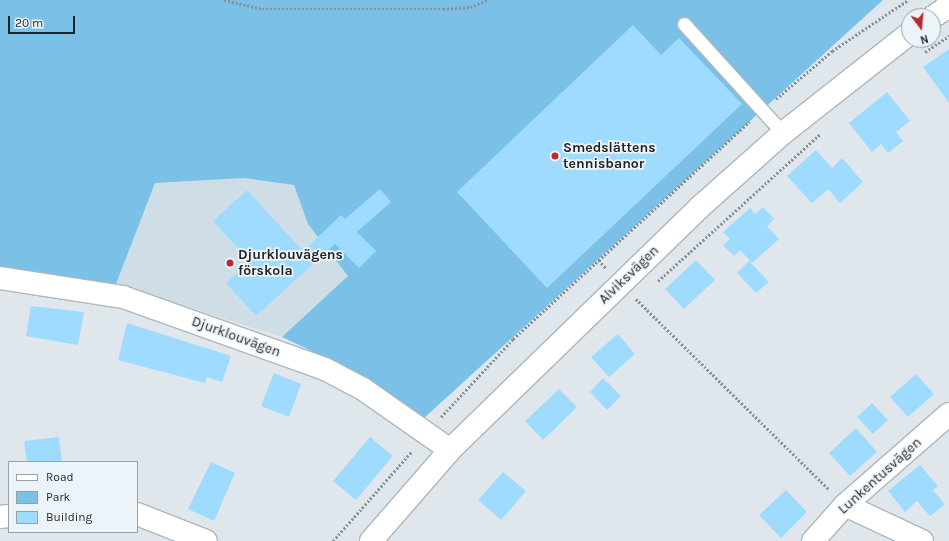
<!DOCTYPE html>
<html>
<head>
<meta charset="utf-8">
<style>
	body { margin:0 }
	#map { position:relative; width:949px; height:541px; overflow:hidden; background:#dfe7ec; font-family:Karla,sans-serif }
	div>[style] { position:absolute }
	.built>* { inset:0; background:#cedde6 }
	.green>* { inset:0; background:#7ac0e7 }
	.building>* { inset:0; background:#9fdbfe }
	.path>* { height:2.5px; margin-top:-1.25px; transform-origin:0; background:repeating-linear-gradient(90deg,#898f92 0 2px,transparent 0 4px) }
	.roads { filter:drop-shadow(1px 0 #afb7bb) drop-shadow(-1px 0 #afb7bb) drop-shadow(0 1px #afb7bb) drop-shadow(0 -1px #afb7bb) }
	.lane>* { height:13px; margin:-6.5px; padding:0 6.5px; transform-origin:6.5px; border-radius:6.5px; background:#fff }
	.street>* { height:22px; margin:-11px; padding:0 11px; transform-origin:11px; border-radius:11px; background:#fff }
	.secondary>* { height:22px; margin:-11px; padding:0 11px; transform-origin:11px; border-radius:11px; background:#fff }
	.dots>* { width:11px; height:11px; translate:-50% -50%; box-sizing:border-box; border:2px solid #edf4f9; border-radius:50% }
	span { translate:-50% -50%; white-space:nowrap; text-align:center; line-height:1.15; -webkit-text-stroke:3.5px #edf4f9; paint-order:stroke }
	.poi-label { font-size:14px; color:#1f2223; font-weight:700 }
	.left { translate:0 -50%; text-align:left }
	.street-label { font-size:14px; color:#1f2223 }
	.legend { position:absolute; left:8px; top:461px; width:130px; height:72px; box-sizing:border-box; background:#edf4f9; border:1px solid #9ba0a3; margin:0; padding:5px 7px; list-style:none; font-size:12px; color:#1f2223 }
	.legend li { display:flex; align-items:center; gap:8px; height:20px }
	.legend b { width:20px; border:1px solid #9ba0a3 }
	.north { position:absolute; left:901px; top:8px; width:40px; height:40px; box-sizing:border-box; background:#edf4f9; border:1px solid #9ba0a3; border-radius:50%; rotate:164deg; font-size:11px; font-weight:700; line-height:16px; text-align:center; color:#1f2223 }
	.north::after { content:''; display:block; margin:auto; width:14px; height:18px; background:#ba2a30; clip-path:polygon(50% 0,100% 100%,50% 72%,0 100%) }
	.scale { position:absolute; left:8px; top:16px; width:67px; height:18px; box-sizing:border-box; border:2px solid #1f2223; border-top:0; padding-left:5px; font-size:12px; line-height:14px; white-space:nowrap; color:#1f2223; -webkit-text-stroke:3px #edf4f9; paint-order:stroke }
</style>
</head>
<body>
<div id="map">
	<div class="built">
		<div style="clip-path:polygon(244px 178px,294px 185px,308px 224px,348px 276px,282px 337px,116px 284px,155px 183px)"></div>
	</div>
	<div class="green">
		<div style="clip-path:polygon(0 0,883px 0,424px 418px,352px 370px,282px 337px,348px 276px,308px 224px,294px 185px,244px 178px,155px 183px,116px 284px,0 269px)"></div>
	</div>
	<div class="building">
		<div style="clip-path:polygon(633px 25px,661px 55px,679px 38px,742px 104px,547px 288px,457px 192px)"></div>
		<div style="clip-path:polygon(949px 49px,949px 103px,923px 67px)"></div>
		<div style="clip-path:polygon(887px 92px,910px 121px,896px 132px,903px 141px,888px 153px,881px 144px,872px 152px,849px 123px)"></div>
		<div style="clip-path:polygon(816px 150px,832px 168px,842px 158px,863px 182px,840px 203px,828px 189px,812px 203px,787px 176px)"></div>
		<div style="clip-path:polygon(380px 189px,391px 202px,357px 232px,376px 251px,359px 268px,335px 244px,256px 316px,226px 283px,250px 261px,213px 221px,247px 190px,303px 251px,341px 215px,345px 219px)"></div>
		<div style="clip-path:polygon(763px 207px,774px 219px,767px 226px,779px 239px,752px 263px,740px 250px,734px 256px,723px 245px,730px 239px,723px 232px,750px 208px,755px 214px)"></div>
		<div style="clip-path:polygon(696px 260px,715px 280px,684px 309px,665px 289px)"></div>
		<div style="clip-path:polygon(749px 261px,769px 282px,756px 293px,737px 273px)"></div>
		<div style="clip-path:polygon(31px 306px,84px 312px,78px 345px,26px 336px)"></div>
		<div style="clip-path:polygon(127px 323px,231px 356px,222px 382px,207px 377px,205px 383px,118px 360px)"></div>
		<div style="clip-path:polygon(618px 334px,635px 354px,609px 377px,591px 357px)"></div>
		<div style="clip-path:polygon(274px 373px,301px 384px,289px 417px,261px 406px)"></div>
		<div style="clip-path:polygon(916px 374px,934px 394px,908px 417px,890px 397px)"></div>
		<div style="clip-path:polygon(603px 378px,621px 396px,607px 410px,590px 392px)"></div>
		<div style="clip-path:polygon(559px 389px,577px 407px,543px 440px,525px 421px)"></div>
		<div style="clip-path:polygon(872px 403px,888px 420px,873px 434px,857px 417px)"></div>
		<div style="clip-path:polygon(856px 428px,877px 452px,850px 476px,829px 453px)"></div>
		<div style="clip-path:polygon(59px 437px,62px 462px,27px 462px,24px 441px)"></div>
		<div style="clip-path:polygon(370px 437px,393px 456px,356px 500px,333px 481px)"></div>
		<div style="clip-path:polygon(211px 462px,235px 473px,214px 521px,188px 509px)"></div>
		<div style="clip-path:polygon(920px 465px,938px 486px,933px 490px,945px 504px,930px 516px,917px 501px,905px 512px,888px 491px)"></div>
		<div style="clip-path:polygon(503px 472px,526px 491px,501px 520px,478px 500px)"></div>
		<div style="clip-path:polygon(786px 490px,807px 512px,781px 538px,759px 515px)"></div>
	</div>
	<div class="path">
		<div style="left:224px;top:0;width:39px;rotate:13deg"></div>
		<div style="left:262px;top:9px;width:181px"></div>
		<div style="left:443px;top:9px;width:27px;rotate:-4deg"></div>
		<div style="left:470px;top:7px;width:18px;rotate:-22deg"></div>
		<div style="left:925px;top:52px;width:29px;rotate:-34deg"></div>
		<div style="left:776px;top:99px;width:74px;rotate:-40.6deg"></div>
		<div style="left:832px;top:51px;width:92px;rotate:-33.9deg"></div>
		<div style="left:599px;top:260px;width:11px;rotate:49deg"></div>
		<div style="left:658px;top:281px;width:219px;rotate:-42.2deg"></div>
		<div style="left:636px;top:299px;width:271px;rotate:44.6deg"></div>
		<div style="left:441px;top:417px;width:106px;rotate:-47.3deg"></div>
		<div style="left:513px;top:339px;width:321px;rotate:-42.6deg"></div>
		<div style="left:333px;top:541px;width:120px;rotate:-48.7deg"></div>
	</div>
	<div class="roads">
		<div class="lane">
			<div style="left:684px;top:24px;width:147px;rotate:47.8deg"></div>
		</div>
		<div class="street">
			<div style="left:0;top:278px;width:124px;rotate:8.8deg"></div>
			<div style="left:123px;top:297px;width:214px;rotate:19.6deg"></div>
			<div style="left:325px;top:369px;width:43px;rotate:27.8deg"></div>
			<div style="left:363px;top:389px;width:106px;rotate:35deg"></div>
			<div style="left:845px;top:505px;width:85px;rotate:25.1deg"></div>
			<div style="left:137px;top:514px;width:74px;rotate:21.4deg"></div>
			<div style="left:0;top:517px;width:9px;rotate:-6deg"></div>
			<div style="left:813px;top:541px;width:48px;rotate:-48.4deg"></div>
			<div style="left:845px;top:505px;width:138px;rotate:-41.2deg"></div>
		</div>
		<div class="secondary">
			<div style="left:933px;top:17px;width:19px;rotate:-35deg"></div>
			<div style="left:371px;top:541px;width:121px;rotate:-49deg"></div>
			<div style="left:450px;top:450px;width:349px;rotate:-44.2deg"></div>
			<div style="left:700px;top:207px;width:111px;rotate:-41.7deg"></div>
			<div style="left:783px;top:133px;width:160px;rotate:-38.2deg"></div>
		</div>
	</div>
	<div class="dots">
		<div style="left:555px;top:156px;background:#ba2a30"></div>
		<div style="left:230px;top:263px;background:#ba2a30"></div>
	</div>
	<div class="poi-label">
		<span class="left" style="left:563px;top:156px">Smedslättens<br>tennisbanor</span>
		<span class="left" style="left:238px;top:263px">Djurklouvägens<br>förskola</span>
	</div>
	<div class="street-label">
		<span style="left:629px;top:275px;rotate:-44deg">Alviksvägen</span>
		<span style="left:236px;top:337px;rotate:20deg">Djurklouvägen</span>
		<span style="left:880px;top:476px;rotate:-42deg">Lunkentusvägen</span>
	</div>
	<ul class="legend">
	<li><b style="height:5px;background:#fff"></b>Road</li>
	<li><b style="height:11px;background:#7ac0e7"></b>Park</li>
	<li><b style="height:11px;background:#9fdbfe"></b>Building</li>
	</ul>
	<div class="north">N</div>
	<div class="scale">20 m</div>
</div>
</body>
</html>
